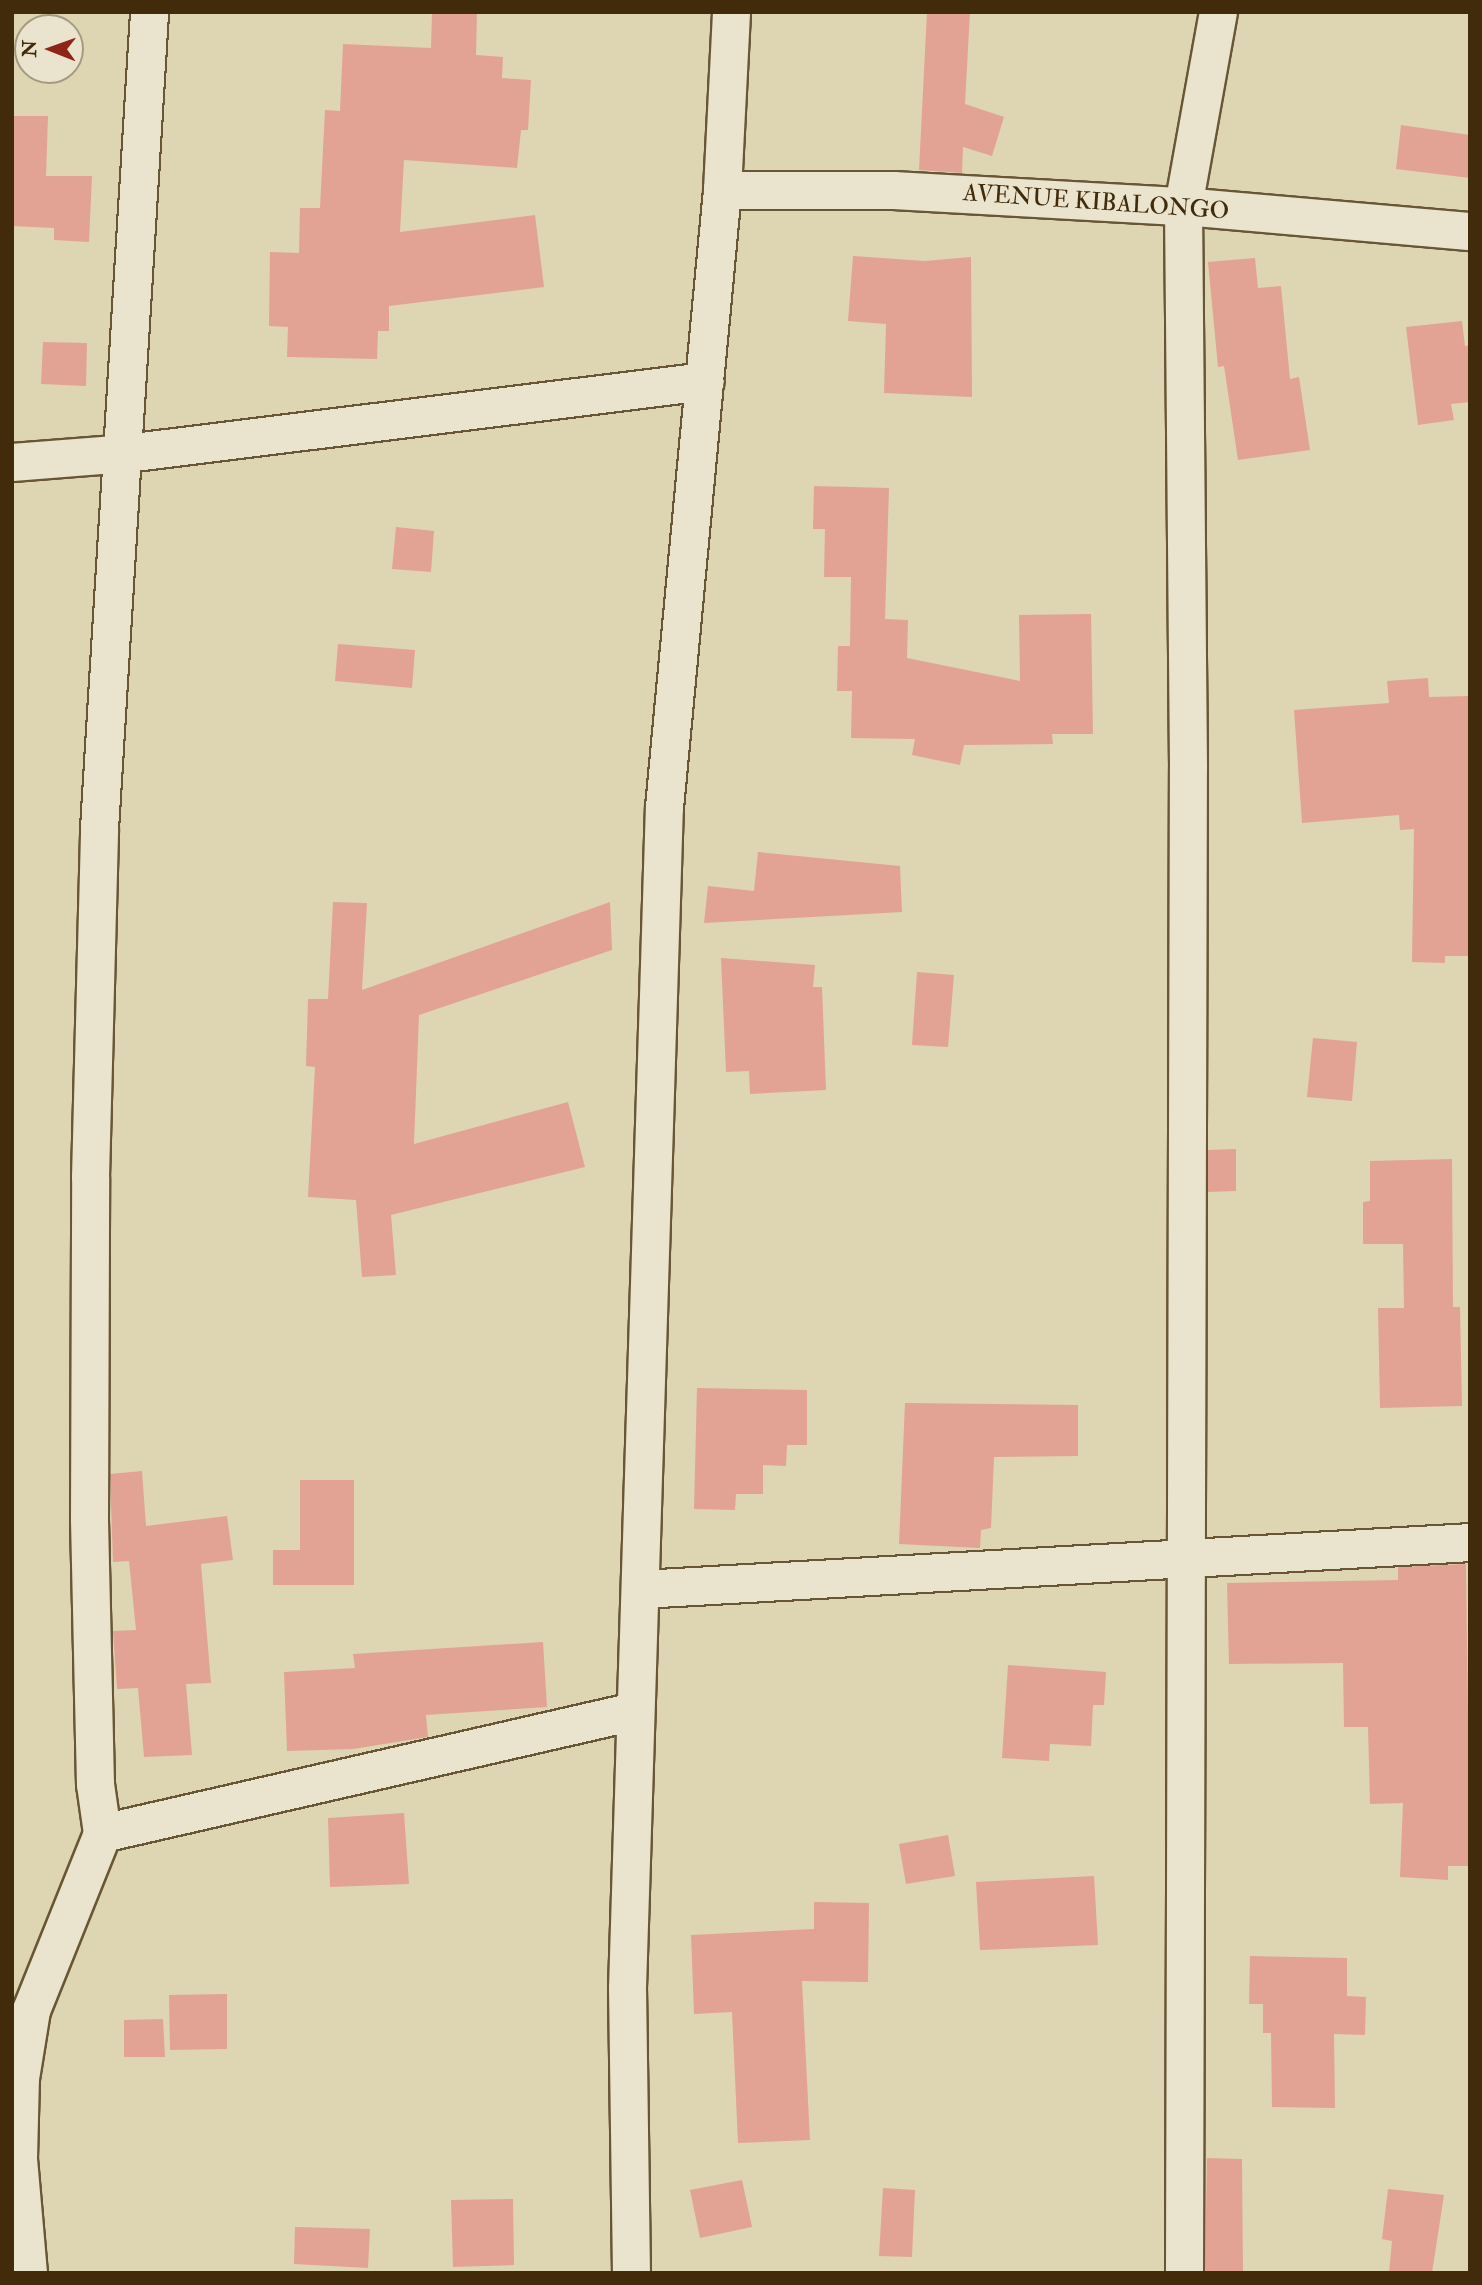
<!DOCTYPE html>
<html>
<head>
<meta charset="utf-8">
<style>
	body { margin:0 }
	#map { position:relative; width:1482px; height:2285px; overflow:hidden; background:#ded5b3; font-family:"IM FELL Double Pica",serif }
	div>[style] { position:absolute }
	.building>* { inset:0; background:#e2a394 }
	.roads { filter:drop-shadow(2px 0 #685635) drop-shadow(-2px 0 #685635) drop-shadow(0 2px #685635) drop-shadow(0 -2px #685635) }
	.street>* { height:37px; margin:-18.5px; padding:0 18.5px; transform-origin:18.5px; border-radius:18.5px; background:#eae4ce }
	span { translate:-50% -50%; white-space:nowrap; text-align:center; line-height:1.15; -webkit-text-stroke:7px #eae4ce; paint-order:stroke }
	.street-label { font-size:24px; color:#412b0b }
	.frame { position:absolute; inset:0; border:14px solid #412b0b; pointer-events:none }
	.north { position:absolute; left:14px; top:14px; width:70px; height:70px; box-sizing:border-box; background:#eae4ce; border:2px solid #a69a80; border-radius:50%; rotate:271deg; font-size:19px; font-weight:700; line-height:28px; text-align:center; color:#412b0b }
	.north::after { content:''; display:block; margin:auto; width:24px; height:32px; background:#8f2418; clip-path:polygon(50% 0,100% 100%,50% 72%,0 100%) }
</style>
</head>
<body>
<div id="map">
	<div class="building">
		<div style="clip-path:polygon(432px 12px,477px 12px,476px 55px,503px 57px,502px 78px,531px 80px,528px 130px,521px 130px,517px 168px,404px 160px,400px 232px,535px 215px,544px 287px,389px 306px,389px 331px,378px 331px,377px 359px,287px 357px,288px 327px,269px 326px,270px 252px,299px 253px,300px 208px,320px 208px,325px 110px,340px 111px,343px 44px,431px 48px)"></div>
		<div style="clip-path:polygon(927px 12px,970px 12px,965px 104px,1004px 117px,992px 156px,963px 147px,962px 173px,919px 170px)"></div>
		<div style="clip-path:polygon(12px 116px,48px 116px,46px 176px,92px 176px,89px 242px,54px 240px,54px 228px,12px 226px)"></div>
		<div style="clip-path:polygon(1401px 125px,1470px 135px,1470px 178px,1396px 169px)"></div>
		<div style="clip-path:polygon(853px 256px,925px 261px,971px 257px,972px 397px,884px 393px,886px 324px,848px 321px)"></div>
		<div style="clip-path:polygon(1255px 258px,1258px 288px,1281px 286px,1290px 379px,1299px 377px,1310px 450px,1238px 460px,1224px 366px,1218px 367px,1208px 262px)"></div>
		<div style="clip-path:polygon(1462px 321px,1465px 346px,1470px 345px,1470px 402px,1451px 404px,1454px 420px,1418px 425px,1406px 327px)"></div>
		<div style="clip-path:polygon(43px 342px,87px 343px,86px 386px,41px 384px)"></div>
		<div style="clip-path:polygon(814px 486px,889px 488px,885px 619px,908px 620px,907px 658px,1020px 681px,1019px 615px,1091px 614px,1093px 734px,1052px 734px,1053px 744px,964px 745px,960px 765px,912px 755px,915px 739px,851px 738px,852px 691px,837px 691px,838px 646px,850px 646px,851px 577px,824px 577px,825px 529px,813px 529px)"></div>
		<div style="clip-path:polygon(396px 527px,434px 531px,431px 572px,392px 569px)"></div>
		<div style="clip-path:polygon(338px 644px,415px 650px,412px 688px,335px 681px)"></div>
		<div style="clip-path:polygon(1428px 678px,1429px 697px,1470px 696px,1470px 956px,1445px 956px,1445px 963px,1412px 962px,1414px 829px,1400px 830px,1399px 815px,1302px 823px,1294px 710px,1389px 703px,1387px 681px)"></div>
		<div style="clip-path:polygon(758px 852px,900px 866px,902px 912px,704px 923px,708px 886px,754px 891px)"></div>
		<div style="clip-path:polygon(333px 902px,367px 903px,362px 990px,610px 902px,612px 950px,419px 1015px,414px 1144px,568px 1102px,585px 1167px,391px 1215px,396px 1275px,362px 1277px,356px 1200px,308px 1197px,315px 1067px,306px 1066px,308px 999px,328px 999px)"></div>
		<div style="clip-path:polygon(721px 958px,815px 965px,813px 987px,822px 987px,826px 1090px,750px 1094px,749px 1071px,726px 1072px)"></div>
		<div style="clip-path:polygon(917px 972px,954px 975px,948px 1047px,912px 1045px)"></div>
		<div style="clip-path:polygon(1313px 1038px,1357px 1042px,1352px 1101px,1307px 1097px)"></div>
		<div style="clip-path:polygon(1236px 1149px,1236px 1191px,1208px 1192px,1208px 1150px)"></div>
		<div style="clip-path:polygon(1452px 1159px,1453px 1307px,1460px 1307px,1462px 1406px,1380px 1408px,1378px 1308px,1404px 1308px,1403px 1244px,1363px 1244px,1363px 1202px,1370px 1201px,1370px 1161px)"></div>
		<div style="clip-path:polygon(697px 1388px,807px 1390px,807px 1445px,787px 1445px,786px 1466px,763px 1465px,763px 1494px,736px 1494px,735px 1510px,694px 1509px)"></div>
		<div style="clip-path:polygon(905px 1403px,1078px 1405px,1078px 1456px,994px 1457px,991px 1528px,981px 1530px,980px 1548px,899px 1544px)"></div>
		<div style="clip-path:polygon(142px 1471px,146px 1526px,227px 1516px,233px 1560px,201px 1564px,211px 1683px,186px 1684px,192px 1755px,144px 1757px,138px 1688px,117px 1689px,113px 1631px,136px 1630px,129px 1561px,113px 1562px,110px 1474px)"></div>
		<div style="clip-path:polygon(300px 1480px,354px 1480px,354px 1585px,273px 1585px,273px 1550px,300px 1550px)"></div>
		<div style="clip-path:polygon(1466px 1564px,1470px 1866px,1448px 1866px,1448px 1880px,1400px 1877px,1403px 1803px,1370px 1804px,1368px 1727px,1344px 1727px,1343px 1663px,1229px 1664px,1227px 1583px,1398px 1580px,1398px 1567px)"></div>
		<div style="clip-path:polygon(543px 1642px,547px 1707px,426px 1715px,428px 1737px,353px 1749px,287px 1751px,284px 1672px,355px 1668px,353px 1654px)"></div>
		<div style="clip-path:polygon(1008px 1665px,1106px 1672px,1104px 1705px,1093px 1705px,1091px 1746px,1050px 1744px,1049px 1761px,1002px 1758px)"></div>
		<div style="clip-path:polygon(404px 1813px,409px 1884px,330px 1887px,328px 1818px)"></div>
		<div style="clip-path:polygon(948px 1835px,955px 1876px,906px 1884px,899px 1844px)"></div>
		<div style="clip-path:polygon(1094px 1876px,1098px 1945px,980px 1950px,976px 1882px)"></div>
		<div style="clip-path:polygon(814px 1902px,869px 1903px,868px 1982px,802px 1981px,810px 2140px,738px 2143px,732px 2012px,694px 2014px,691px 1935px,814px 1929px)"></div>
		<div style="clip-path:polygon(1250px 1956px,1347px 1958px,1347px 1996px,1366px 1997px,1365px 2035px,1334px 2034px,1335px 2108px,1272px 2107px,1271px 2033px,1263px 2033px,1263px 2004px,1249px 2004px)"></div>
		<div style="clip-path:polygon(227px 1994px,227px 2049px,170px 2050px,169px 1995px)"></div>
		<div style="clip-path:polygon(163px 2019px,165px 2057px,124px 2057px,124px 2020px)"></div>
		<div style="clip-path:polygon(1207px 2158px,1242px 2159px,1243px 2273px,1205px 2273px)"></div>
		<div style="clip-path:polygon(742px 2180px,752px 2227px,700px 2238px,690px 2190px)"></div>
		<div style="clip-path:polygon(883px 2188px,915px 2190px,912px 2257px,879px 2256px)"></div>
		<div style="clip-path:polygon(1388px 2189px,1444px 2195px,1432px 2273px,1389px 2273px,1392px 2241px,1382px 2239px)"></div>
		<div style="clip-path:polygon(513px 2199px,514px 2265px,453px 2267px,451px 2200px)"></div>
		<div style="clip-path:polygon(295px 2227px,370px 2229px,368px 2268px,294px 2264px)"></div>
	</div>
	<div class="roads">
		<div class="street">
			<div style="left:722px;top:190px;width:171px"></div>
			<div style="left:893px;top:190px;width:290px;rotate:3.2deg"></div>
			<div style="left:1183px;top:206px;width:288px;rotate:5deg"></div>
			<div style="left:12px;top:462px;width:114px;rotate:-4.5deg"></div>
			<div style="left:126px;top:453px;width:583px;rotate:-7.09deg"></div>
			<div style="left:641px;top:1589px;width:830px;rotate:-3.24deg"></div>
			<div style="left:102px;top:1833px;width:546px;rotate:-12.92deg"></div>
			<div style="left:28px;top:2273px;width:115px;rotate:-95deg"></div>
			<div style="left:18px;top:2158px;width:80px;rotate:-88.6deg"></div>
			<div style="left:20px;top:2078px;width:69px;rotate:-80.8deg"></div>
			<div style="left:31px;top:2010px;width:191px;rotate:-68.1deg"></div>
			<div style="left:102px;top:1833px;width:49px;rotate:-98.1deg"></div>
			<div style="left:95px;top:1784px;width:265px;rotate:-91.3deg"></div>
			<div style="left:89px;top:1519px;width:342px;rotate:-89.8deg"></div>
			<div style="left:90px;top:1177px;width:349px;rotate:-88.5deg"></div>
			<div style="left:99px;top:828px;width:818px;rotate:-86.49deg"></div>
			<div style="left:631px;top:2273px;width:285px;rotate:-90.8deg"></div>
			<div style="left:627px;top:1988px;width:1182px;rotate:-88.21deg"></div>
			<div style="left:664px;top:807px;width:620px;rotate:-84.63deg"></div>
			<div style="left:722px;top:190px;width:178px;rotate:-87.1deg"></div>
			<div style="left:1184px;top:2273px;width:1506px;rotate:-89.85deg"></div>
			<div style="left:1188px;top:767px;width:561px;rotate:-90.51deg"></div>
			<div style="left:1183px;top:206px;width:197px;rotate:-79.8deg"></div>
		</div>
	</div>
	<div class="street-label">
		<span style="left:1096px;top:202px;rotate:4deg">AVENUE KIBALONGO</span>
	</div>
	<div class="frame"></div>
	<div class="north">N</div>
</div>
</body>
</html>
